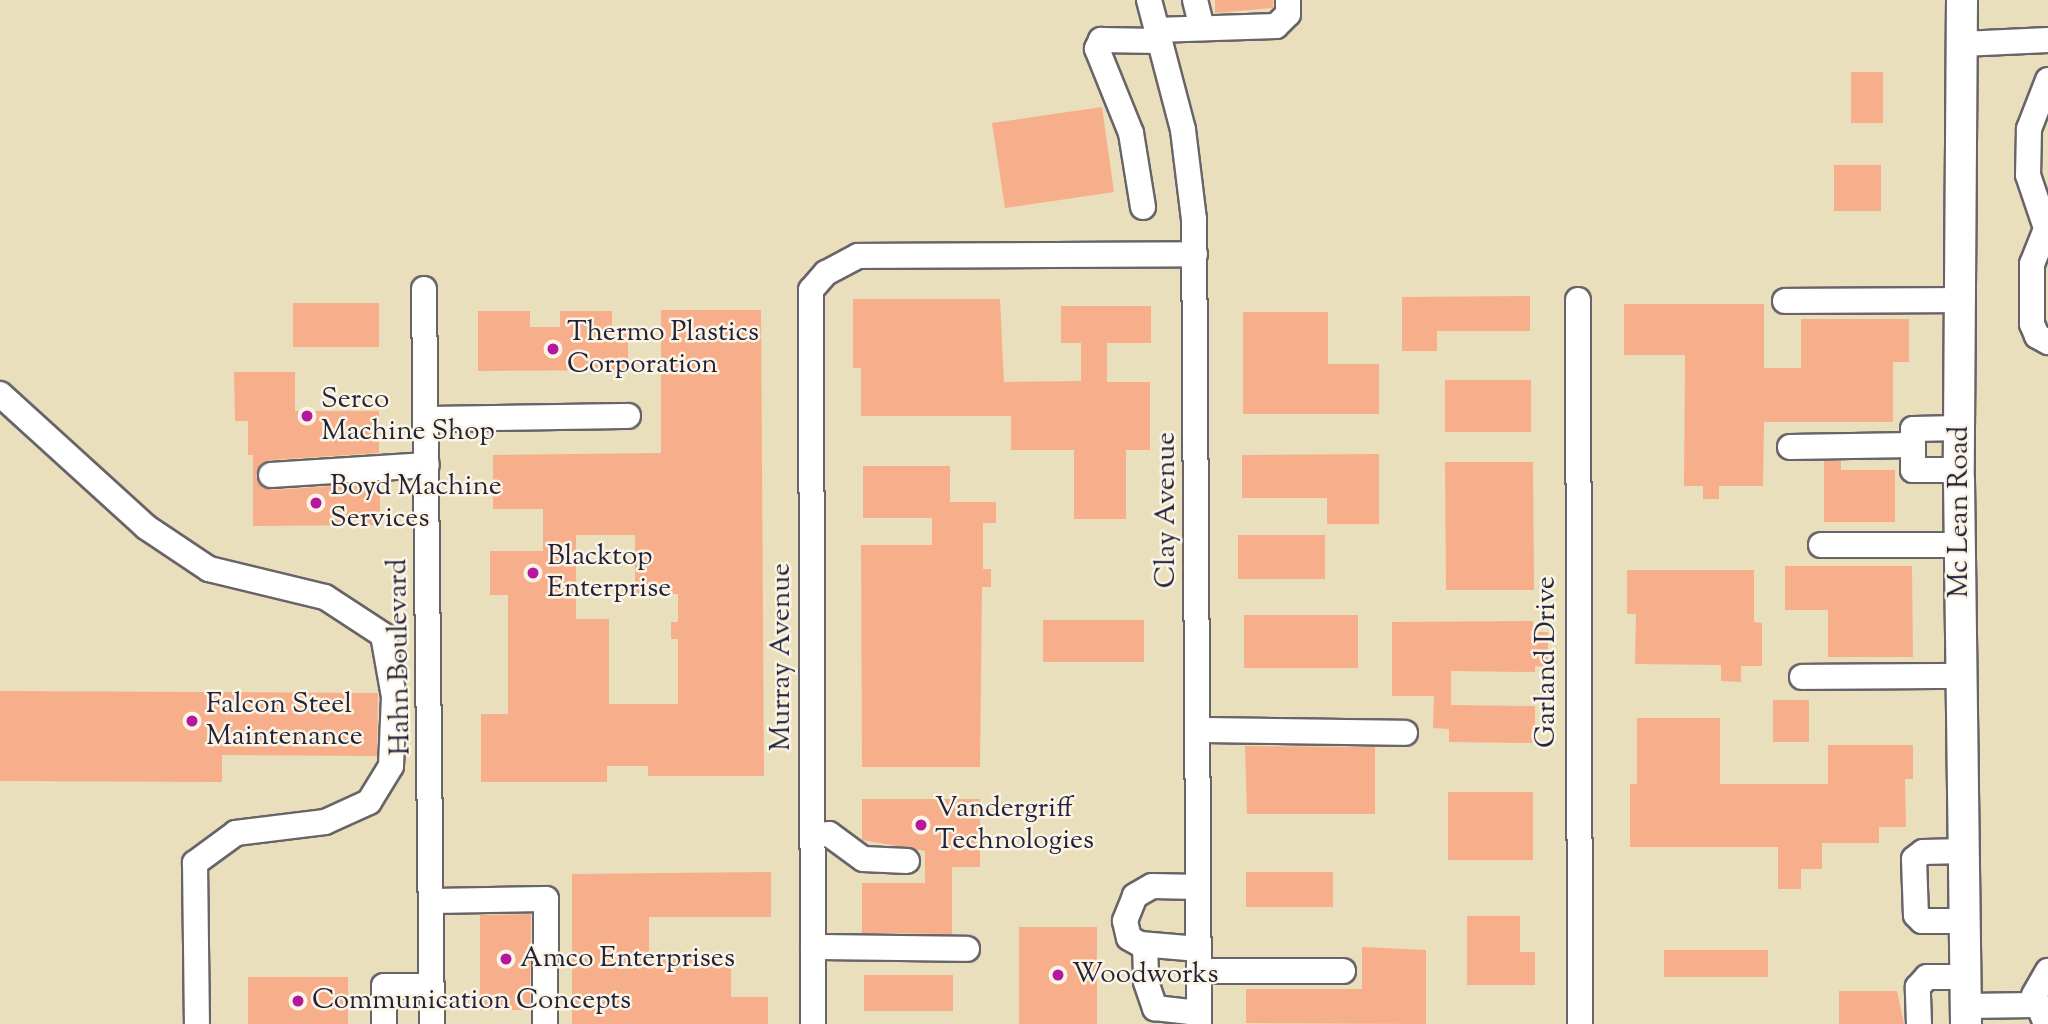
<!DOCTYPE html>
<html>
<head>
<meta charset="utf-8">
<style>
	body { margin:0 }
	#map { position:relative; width:2048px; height:1024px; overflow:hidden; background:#eadfbc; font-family:"Sorts Mill Goudy",serif }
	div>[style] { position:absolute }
	.building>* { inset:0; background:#f7af8b }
	.roads { filter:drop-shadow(2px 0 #686468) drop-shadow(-2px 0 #686468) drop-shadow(0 2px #686468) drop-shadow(0 -2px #686468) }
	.minor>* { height:24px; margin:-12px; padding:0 12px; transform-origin:12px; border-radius:12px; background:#fff }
	.major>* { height:30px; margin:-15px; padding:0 15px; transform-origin:15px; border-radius:15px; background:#fff }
	.dots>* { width:19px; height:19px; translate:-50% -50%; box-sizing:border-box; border:4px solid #fcf5e5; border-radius:50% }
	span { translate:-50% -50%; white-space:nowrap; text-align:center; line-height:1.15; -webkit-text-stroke:5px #fcf5e5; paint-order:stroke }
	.poi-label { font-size:28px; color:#22223b }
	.left { translate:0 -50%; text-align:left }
	.street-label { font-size:28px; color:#22223b }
</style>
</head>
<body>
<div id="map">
	<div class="building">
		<div style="clip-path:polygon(1215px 0,1273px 0,1273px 8px,1215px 13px)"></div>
		<div style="clip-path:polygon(1851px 72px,1883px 72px,1883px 123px,1851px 123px)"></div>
		<div style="clip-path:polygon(1102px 107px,1114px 192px,1005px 208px,992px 123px)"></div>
		<div style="clip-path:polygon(1834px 165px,1881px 165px,1881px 211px,1834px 211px)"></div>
		<div style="clip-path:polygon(1530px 296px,1530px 331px,1437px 331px,1437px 351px,1402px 351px,1402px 297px)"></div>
		<div style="clip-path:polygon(853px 299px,1000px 299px,1004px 382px,1081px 381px,1081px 343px,1061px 343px,1061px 306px,1151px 306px,1151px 343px,1107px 343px,1107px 382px,1150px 382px,1150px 450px,1126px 450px,1126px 519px,1074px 519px,1074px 450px,1011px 450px,1011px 416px,861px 416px,861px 368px,853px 368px)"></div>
		<div style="clip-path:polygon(293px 303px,379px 303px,379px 347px,293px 347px)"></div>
		<div style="clip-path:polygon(1624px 304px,1764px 304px,1764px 368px,1801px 368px,1801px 319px,1909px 319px,1909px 362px,1893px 362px,1893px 422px,1764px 422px,1763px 486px,1719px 486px,1719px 499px,1703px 499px,1703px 486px,1684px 486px,1685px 355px,1624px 355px)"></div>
		<div style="clip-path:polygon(evenodd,661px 310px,761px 310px,764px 776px,648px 776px,648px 766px,607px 766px,607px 782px,481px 782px,481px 714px,508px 714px,508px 595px,490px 595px,490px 551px,543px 551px,543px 509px,493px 509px,493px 455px,661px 453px,661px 310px,576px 535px,635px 535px,635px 594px,678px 594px,678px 622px,671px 622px,671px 639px,678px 639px,678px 704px,609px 704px,609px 619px,576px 619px,576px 535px)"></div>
		<div style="clip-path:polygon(478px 311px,530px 311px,530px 327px,560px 327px,560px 311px,612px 311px,612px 327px,628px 327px,628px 370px,478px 371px)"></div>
		<div style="clip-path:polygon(1243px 312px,1328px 312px,1328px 364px,1379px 364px,1379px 414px,1243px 414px)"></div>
		<div style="clip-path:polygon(234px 372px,295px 372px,295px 411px,379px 411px,379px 453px,270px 460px,262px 463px,256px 475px,259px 484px,272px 490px,380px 483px,380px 525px,253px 526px,253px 455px,248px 455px,248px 421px,235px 421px)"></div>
		<div style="clip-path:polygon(1445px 380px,1531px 380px,1531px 432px,1445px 432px)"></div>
		<div style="clip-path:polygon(1379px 454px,1379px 524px,1327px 524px,1327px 498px,1242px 498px,1242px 455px)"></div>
		<div style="clip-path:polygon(1824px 461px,1841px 461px,1841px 470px,1895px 470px,1895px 522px,1824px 522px)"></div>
		<div style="clip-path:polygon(1445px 462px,1533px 462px,1534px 590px,1446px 590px)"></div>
		<div style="clip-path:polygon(863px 466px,950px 466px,950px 502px,996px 502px,996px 523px,983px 523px,983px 569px,991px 569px,991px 587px,982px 587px,980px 767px,862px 767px,861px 545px,932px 545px,932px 518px,863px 518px)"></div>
		<div style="clip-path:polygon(1238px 535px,1325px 535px,1325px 579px,1238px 579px)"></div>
		<div style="clip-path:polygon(1785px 566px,1912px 566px,1913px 657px,1828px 657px,1828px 610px,1785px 610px)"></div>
		<div style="clip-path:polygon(1627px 570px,1754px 570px,1754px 622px,1762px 623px,1762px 666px,1741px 666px,1741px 682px,1721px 681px,1721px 665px,1635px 664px,1636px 614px,1627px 614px)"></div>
		<div style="clip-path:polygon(1244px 615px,1358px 615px,1358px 668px,1244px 668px)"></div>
		<div style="clip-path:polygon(1043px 620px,1144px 620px,1144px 662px,1043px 662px)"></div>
		<div style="clip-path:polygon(1533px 621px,1533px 632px,1548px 632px,1548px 667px,1535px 666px,1535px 672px,1451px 671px,1451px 705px,1535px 706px,1535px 743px,1449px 742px,1449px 729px,1433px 728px,1434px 696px,1392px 696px,1392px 622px)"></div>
		<div style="clip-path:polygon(0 691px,378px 693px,377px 756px,222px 755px,222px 782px,0 781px)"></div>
		<div style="clip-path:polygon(1773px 700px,1809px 700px,1809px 742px,1773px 742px)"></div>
		<div style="clip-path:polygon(1637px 718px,1720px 718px,1720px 784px,1828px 784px,1828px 745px,1913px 745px,1913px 779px,1905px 779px,1906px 827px,1879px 827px,1879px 843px,1822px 843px,1822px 869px,1801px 869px,1801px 889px,1778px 889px,1778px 847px,1630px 847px,1630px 784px,1637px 784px)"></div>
		<div style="clip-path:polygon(1245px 746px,1375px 747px,1375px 814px,1247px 814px)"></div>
		<div style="clip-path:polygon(1448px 792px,1533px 792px,1533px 860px,1448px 860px)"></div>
		<div style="clip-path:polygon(862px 799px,980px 799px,980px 867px,952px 867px,952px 934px,862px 933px,862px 883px,925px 883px,925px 851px,862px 840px)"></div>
		<div style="clip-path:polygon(771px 872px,771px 917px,649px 917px,649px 959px,731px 959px,731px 997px,768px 997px,768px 1024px,572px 1024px,572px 874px)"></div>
		<div style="clip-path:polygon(1246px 872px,1333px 872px,1333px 907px,1246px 907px)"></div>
		<div style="clip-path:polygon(531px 914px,530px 1010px,480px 1010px,480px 915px)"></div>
		<div style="clip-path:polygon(1467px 916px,1520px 916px,1520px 952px,1535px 952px,1535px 985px,1467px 985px)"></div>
		<div style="clip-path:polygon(1019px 927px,1097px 927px,1097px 1024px,1019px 1024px)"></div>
		<div style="clip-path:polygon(1362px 947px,1426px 950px,1426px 1024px,1246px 1023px,1246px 989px,1362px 989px)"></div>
		<div style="clip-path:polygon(1664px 950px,1768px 950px,1768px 977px,1664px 977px)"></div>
		<div style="clip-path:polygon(864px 975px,953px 975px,953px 1011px,864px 1011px)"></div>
		<div style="clip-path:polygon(248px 977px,348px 977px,348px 1024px,248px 1024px)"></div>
		<div style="clip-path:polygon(1839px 991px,1897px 991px,1904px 1024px,1839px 1024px)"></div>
	</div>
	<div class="roads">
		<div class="minor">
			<div style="left:1149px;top:0;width:134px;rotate:75.3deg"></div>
			<div style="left:1183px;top:130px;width:90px;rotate:83deg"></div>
			<div style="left:1194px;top:219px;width:805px;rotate:89.64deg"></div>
			<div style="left:1195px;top:0;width:29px;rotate:76deg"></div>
			<div style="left:1156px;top:30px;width:120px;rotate:-1.9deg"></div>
			<div style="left:1276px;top:26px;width:17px;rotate:-45deg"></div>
			<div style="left:1288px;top:14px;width:14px;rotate:-90deg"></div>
			<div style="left:1962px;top:44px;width:86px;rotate:-2.7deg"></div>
			<div style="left:2048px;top:80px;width:53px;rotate:111.2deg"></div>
			<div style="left:2029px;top:129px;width:46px;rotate:91.2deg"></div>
			<div style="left:2028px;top:175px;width:62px;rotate:71.3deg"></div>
			<div style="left:1143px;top:207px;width:75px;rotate:-99.2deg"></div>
			<div style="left:1131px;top:133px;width:91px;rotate:-112deg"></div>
			<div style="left:1097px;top:49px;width:10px;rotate:-66deg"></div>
			<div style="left:1101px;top:40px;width:57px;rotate:1deg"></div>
			<div style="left:2048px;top:224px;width:43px;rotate:111.8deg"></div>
			<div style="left:2032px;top:264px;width:60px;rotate:90deg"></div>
			<div style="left:2032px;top:324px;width:13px;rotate:67deg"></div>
			<div style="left:2037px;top:336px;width:13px;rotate:29deg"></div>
			<div style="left:424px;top:289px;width:735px;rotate:89.38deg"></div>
			<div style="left:1578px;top:300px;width:724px;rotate:89.84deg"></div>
			<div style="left:1785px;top:301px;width:175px;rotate:-0.3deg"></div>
			<div style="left:0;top:394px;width:197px;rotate:42.3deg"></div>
			<div style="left:146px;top:527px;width:76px;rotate:33.7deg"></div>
			<div style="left:209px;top:569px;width:119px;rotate:13.6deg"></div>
			<div style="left:325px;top:597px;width:69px;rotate:33.2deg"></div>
			<div style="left:383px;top:635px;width:63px;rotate:79.9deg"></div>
			<div style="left:394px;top:697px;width:69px;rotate:92.5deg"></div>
			<div style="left:391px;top:766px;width:42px;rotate:121.4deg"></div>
			<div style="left:369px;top:802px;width:48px;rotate:155.6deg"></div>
			<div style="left:325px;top:822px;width:90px;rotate:173deg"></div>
			<div style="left:236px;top:833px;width:51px;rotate:143.8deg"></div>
			<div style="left:195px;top:863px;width:161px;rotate:89.3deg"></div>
			<div style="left:426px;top:419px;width:202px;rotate:-0.9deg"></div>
			<div style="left:1790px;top:447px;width:123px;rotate:-0.9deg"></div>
			<div style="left:1959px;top:470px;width:46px;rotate:180deg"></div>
			<div style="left:1913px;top:470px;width:41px;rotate:-90deg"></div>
			<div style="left:1913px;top:429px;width:47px;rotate:-1.2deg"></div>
			<div style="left:271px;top:475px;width:156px;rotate:-3.7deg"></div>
			<div style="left:1821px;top:545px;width:139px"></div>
			<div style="left:1802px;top:677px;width:160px;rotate:-0.4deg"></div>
			<div style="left:1198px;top:730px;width:207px;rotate:0.8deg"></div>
			<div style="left:812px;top:835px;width:17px;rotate:-3deg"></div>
			<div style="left:829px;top:834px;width:42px;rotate:36.3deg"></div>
			<div style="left:863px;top:859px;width:44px;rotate:2.6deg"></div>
			<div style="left:1964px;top:851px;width:41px;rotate:178.6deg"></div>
			<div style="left:1923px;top:852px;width:11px;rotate:142deg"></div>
			<div style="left:1914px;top:859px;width:56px;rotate:88deg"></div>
			<div style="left:1916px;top:915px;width:8px;rotate:45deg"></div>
			<div style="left:1922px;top:921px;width:43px"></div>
			<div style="left:1198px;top:887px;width:46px;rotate:-178.8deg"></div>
			<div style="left:1152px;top:886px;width:20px;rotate:150deg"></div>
			<div style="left:1135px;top:896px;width:27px;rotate:112deg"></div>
			<div style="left:1125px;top:921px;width:17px;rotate:77deg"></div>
			<div style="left:1129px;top:938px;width:13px;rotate:29deg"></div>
			<div style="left:1140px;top:944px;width:59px;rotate:4.8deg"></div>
			<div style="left:432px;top:901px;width:114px;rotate:-1deg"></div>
			<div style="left:546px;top:899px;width:125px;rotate:90.5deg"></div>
			<div style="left:1145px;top:946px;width:36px;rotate:88deg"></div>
			<div style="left:1146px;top:982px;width:28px;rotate:71deg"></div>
			<div style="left:1155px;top:1008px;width:44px;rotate:6.5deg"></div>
			<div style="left:813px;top:947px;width:154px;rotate:0.7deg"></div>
			<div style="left:1199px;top:971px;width:144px"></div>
			<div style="left:1966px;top:1006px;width:69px;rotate:-0.8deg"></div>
			<div style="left:384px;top:1024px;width:38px;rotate:-90deg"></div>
			<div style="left:384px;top:986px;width:48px"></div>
			<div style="left:813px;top:1024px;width:734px;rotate:-90.16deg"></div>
			<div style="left:811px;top:290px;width:23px;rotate:-49deg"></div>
			<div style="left:826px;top:273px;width:36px;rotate:-28deg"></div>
			<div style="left:858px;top:256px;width:337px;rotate:-0.3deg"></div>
			<div style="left:1919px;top:1024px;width:37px;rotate:-92deg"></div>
			<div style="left:1918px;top:987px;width:13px;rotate:-48deg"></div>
			<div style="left:1927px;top:977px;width:39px"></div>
			<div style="left:2046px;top:1024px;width:31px;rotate:-112deg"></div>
			<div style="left:2034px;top:995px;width:28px;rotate:-60deg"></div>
		</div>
		<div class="major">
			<div style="left:1962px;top:0;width:480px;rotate:90.4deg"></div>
			<div style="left:1959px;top:480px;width:544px;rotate:89.26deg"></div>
		</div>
	</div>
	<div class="dots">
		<div style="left:553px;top:349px;background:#b5179e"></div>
		<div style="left:307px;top:416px;background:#b5179e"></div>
		<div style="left:316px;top:503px;background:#b5179e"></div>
		<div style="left:533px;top:573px;background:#b5179e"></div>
		<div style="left:192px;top:721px;background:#b5179e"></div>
		<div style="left:921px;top:825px;background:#b5179e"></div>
		<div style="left:506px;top:959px;background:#b5179e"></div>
		<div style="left:1058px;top:975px;background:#b5179e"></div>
		<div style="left:298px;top:1001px;background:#b5179e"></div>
	</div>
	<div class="poi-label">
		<span class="left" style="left:567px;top:349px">Thermo Plastics<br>Corporation</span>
		<span class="left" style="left:321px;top:416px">Serco<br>Machine Shop</span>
		<span class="left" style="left:330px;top:503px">Boyd Machine<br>Services</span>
		<span class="left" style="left:547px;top:573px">Blacktop<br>Enterprise</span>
		<span class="left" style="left:206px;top:721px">Falcon Steel<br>Maintenance</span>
		<span class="left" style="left:935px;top:825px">Vandergriff<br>Technologies</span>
		<span class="left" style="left:520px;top:959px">Amco Enterprises</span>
		<span class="left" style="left:1072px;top:975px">Woodworks</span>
		<span class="left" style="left:312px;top:1001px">Communication Concepts</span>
	</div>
	<div class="street-label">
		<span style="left:1167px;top:510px;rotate:-90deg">Clay Avenue</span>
		<span style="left:1960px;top:512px;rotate:-90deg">Mc Lean Road</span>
		<span style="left:400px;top:657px;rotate:-91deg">Hahn Boulevard</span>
		<span style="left:782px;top:657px;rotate:-90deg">Murray Avenue</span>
		<span style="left:1547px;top:662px;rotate:-90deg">Garland Drive</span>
	</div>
</div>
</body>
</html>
